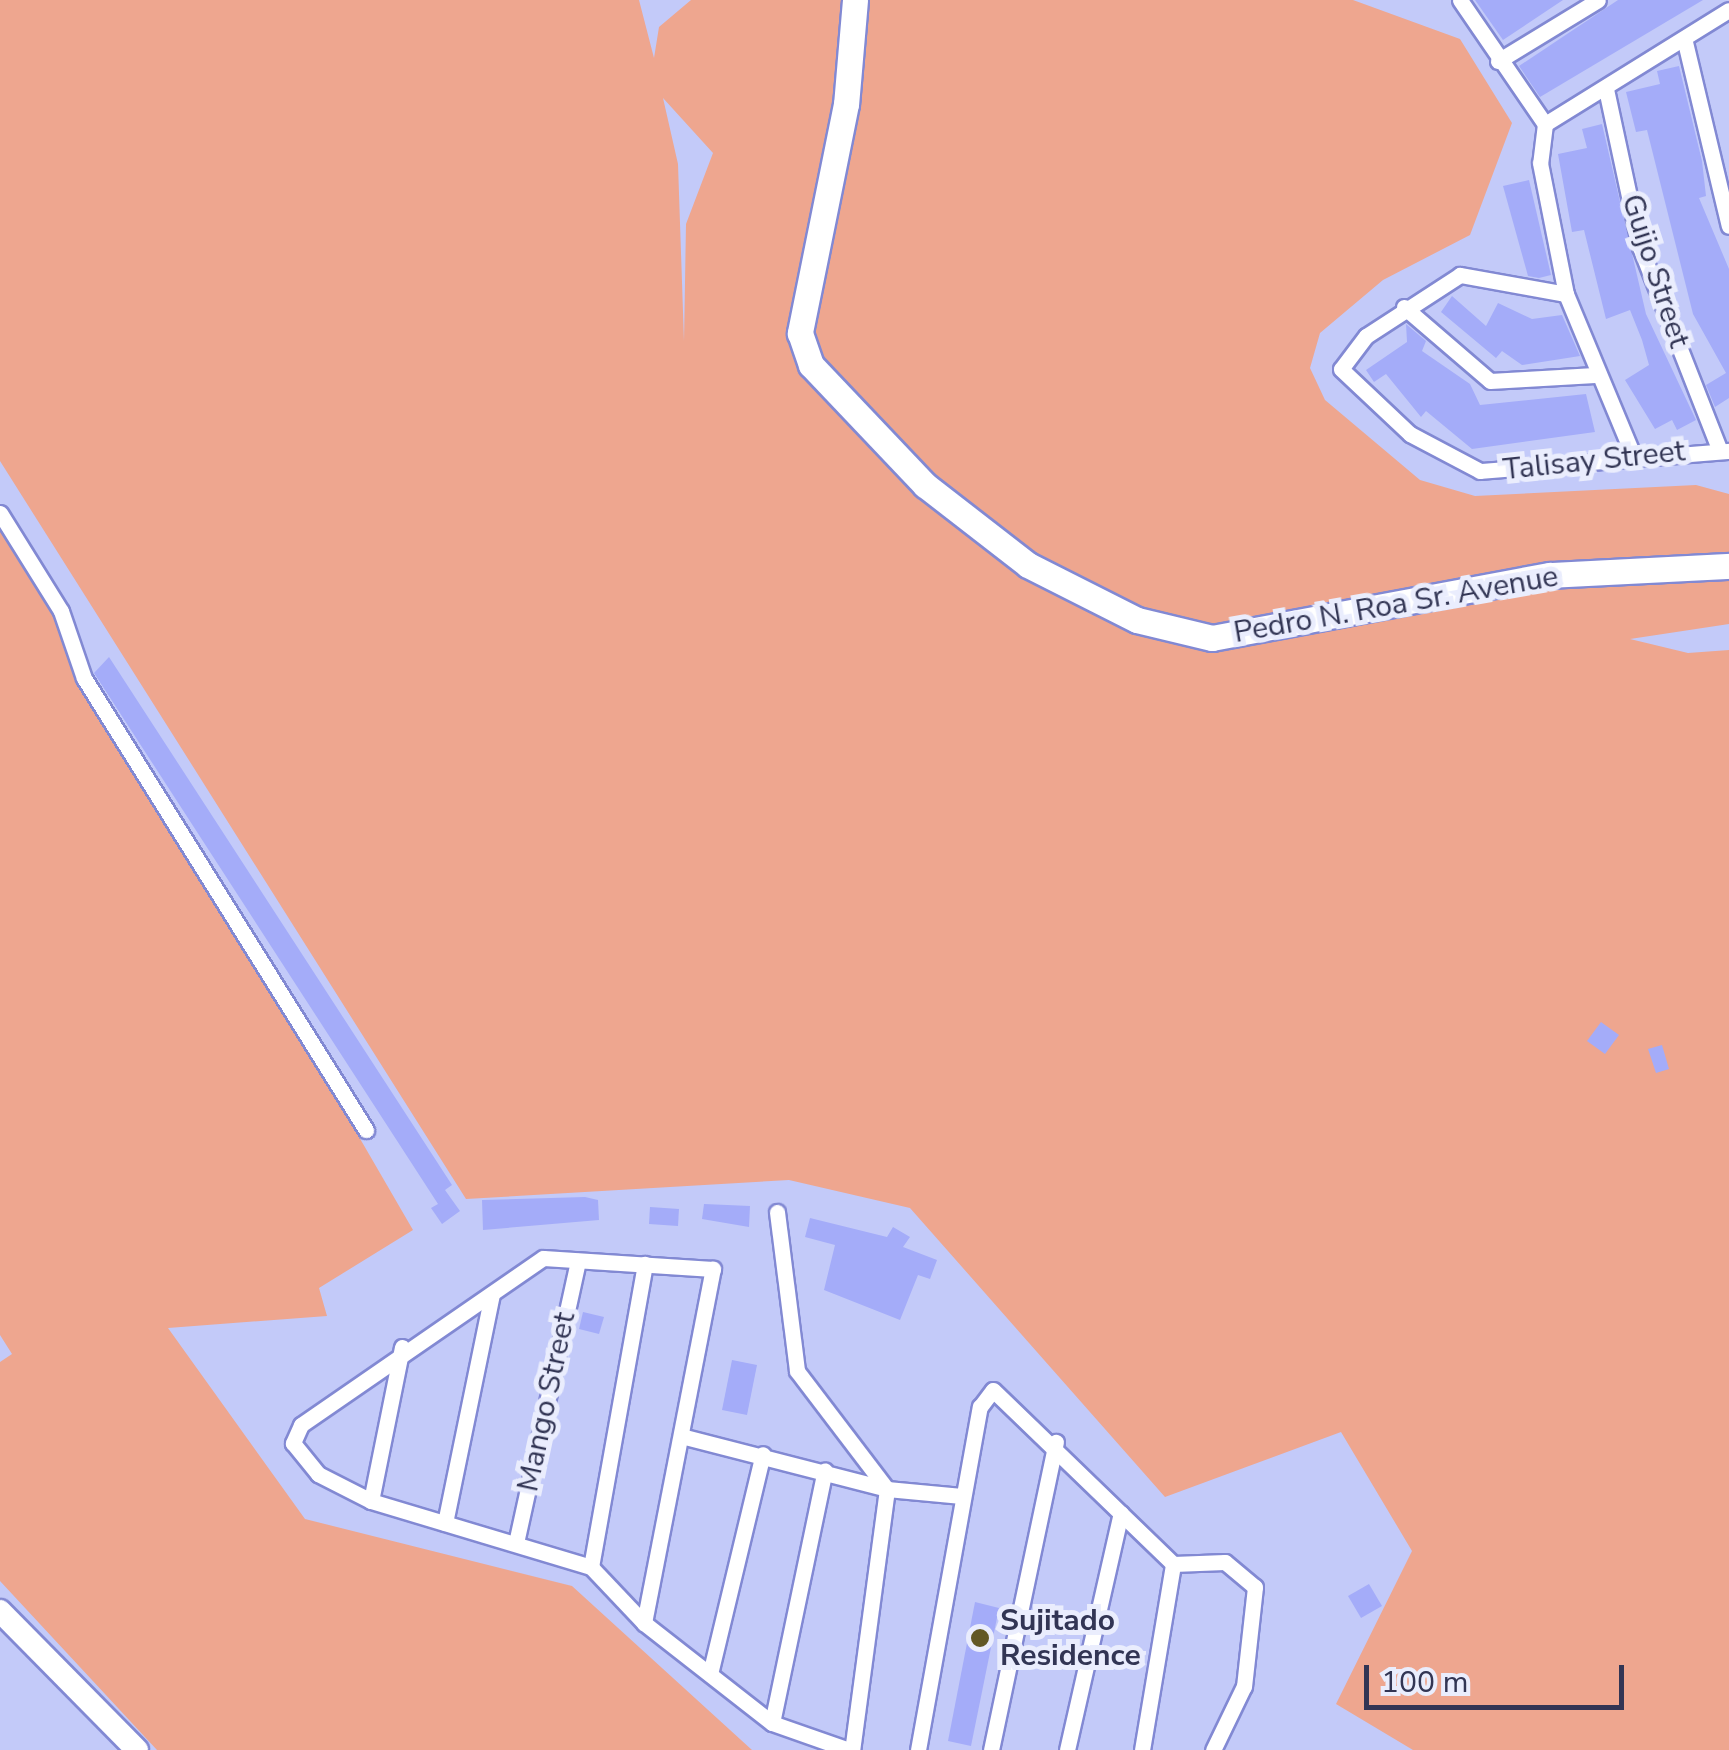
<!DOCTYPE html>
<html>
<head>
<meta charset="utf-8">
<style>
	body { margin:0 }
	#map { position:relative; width:1729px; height:1750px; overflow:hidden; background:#c3caf9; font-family:"Nunito Sans",sans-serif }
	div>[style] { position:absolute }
	.green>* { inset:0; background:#eea68f }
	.building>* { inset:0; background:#a4acf9 }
	.roads { filter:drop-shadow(2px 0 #8289d3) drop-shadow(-2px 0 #8289d3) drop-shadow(0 2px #8289d3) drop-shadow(0 -2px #8289d3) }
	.street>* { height:15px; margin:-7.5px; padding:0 7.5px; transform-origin:7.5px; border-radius:7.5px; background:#fff }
	.secondary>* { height:22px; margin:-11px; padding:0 11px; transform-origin:11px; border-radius:11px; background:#fff }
	.primary>* { height:25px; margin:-12.5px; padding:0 12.5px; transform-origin:12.5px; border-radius:12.5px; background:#fff }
	.dots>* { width:28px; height:28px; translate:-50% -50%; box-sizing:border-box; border:5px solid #eaedfd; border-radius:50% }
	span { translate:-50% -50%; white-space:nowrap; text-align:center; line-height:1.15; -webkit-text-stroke:10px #eaedfd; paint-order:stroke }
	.street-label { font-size:30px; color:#323554 }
	.poi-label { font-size:30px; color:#323554; font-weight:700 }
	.left { translate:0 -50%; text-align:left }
	.scale { position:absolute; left:1364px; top:1665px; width:260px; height:45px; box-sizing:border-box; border:5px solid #323554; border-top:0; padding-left:12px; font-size:30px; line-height:35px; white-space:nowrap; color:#323554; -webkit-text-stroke:8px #eaedfd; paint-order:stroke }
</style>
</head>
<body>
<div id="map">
	<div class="green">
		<div style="clip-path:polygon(evenodd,0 0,639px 0,654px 58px,659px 27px,691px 0,1353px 0,1460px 39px,1512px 123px,1470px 235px,1383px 280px,1320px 333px,1310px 368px,1325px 400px,1420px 480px,1475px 496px,1696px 485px,1729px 494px,1729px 624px,1630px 639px,1688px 653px,1729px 650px,1729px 1750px,1413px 1750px,1336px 1704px,1412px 1551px,1341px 1432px,1165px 1497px,910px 1208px,789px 1180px,466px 1199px,0 461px,0 0,663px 98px,713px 153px,686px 224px,684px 341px,678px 164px,663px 98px)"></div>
		<div style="clip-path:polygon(0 518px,413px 1230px,319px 1288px,327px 1316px,168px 1328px,305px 1519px,572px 1586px,752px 1750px,157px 1750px,0 1581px,0 1362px,12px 1354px,0 1335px)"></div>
	</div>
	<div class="building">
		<div style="clip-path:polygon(1475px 0,1563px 0,1503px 40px)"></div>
		<div style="clip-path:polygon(1618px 0,1703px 0,1540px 97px,1519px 66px)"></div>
		<div style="clip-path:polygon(1679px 66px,1702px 161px,1706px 196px,1699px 198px,1729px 269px,1729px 398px,1715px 407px,1706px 385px,1726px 373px,1693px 314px,1647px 130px,1636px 132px,1626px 92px,1660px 84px,1657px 71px)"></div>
		<div style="clip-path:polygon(1602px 124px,1646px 314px,1696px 420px,1677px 430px,1672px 420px,1655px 429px,1625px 380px,1649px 365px,1642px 340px,1630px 310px,1606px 319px,1584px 230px,1572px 232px,1558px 154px,1587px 148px,1582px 129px)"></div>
		<div style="clip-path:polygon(1529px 180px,1551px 275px,1539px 278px,1528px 276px,1503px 186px)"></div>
		<div style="clip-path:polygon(1452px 296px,1486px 326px,1498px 303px,1532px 319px,1562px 315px,1580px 356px,1522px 365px,1502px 351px,1496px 358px,1441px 312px)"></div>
		<div style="clip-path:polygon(1406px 324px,1426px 341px,1422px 351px,1470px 384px,1480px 405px,1586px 394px,1595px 432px,1472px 449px,1426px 411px,1421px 417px,1386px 374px,1374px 382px,1366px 370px,1407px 342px)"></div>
		<div style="clip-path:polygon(109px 657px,452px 1185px,445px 1190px,460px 1211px,442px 1224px,431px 1208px,438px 1204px,94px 673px)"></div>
		<div style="clip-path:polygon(1601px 1022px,1619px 1035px,1605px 1054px,1587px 1041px)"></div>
		<div style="clip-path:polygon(1662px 1045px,1669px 1069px,1656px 1073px,1648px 1049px)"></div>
		<div style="clip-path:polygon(482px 1200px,585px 1197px,598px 1200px,599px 1220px,483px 1230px)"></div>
		<div style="clip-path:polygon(704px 1204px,750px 1206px,749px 1227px,702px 1219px)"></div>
		<div style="clip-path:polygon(650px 1207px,679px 1209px,678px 1226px,649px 1224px)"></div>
		<div style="clip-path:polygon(810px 1218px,887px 1237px,893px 1227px,910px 1237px,903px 1247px,937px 1260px,930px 1279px,918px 1275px,900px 1320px,824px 1290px,835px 1245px,805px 1237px)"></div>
		<div style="clip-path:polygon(583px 1312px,604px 1317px,599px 1334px,579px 1329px)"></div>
		<div style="clip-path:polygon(732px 1360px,757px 1365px,747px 1415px,722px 1410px)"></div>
		<div style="clip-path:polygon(1369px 1584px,1382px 1606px,1361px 1618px,1348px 1596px)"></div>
		<div style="clip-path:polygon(975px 1602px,999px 1608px,971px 1746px,948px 1741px)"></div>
	</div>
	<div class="roads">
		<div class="street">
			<div style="left:1460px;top:0;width:150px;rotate:55.6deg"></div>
			<div style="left:1685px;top:42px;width:189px;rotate:76.6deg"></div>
			<div style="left:1498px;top:61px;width:117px;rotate:-31.4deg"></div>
			<div style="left:1606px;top:89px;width:162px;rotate:77.9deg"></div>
			<div style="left:1640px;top:247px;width:217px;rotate:68.6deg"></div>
			<div style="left:1545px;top:124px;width:39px;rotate:97deg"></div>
			<div style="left:1540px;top:163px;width:134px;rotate:78.8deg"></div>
			<div style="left:1566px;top:294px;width:177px;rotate:67.4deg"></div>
			<div style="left:1545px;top:124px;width:216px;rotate:-31.8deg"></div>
			<div style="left:1566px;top:294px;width:108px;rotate:-169.8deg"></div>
			<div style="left:1460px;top:275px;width:112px;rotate:147deg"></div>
			<div style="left:1366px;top:336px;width:41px;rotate:127.1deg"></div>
			<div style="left:1341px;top:369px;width:95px;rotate:43.3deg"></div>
			<div style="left:1410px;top:434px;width:79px;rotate:27.9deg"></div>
			<div style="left:1480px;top:471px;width:250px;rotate:-4.6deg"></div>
			<div style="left:1404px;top:307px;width:113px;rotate:40.7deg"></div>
			<div style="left:1490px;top:381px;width:105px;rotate:-3.3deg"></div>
			<div style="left:0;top:513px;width:115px;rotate:58.1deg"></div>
			<div style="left:61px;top:611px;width:71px;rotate:71.1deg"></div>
			<div style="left:84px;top:678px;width:533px;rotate:58.04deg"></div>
			<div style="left:777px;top:1212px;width:160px;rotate:82.8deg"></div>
			<div style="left:797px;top:1371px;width:148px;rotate:52.7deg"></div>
			<div style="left:887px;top:1489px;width:263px;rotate:97.6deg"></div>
			<div style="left:685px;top:1437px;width:209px;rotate:14.4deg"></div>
			<div style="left:887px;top:1489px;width:75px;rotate:5.3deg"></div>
			<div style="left:371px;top:1501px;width:157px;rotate:-78.6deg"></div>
			<div style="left:445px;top:1523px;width:234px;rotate:-78.4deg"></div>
			<div style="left:516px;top:1543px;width:289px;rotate:-77.6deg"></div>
			<div style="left:591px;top:1567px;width:308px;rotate:-79.9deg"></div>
			<div style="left:644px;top:1623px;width:361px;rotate:-79deg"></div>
			<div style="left:713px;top:1269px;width:170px;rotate:-176.3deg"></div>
			<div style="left:543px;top:1258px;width:294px;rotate:145.4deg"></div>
			<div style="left:301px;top:1425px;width:20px;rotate:114deg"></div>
			<div style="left:293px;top:1443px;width:40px;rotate:51deg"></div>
			<div style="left:318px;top:1474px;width:59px;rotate:27deg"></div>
			<div style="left:371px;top:1501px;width:230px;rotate:16.7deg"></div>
			<div style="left:591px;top:1567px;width:77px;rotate:46.6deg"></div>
			<div style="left:644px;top:1623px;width:162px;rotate:38deg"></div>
			<div style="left:772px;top:1723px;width:82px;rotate:19.3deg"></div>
			<div style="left:710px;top:1674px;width:226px;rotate:-76.5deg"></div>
			<div style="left:772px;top:1723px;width:258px;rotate:-78.2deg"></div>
			<div style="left:918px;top:1750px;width:349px;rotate:-79.8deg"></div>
			<div style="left:980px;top:1407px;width:21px;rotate:-53deg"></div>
			<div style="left:993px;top:1390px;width:250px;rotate:44deg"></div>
			<div style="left:1173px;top:1564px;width:52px;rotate:-2.2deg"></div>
			<div style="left:1225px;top:1562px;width:39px;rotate:40deg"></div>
			<div style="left:1255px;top:1587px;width:100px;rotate:96.3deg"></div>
			<div style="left:1244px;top:1686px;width:71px;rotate:115.8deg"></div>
			<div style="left:991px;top:1750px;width:315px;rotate:-78.1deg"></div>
			<div style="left:1067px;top:1750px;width:243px;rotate:-77.2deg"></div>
			<div style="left:1142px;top:1750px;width:189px;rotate:-80.5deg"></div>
		</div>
		<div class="secondary">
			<div style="left:0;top:1611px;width:195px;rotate:45.4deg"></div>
		</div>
		<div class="primary">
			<div style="left:855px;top:0;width:104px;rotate:94.9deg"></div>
			<div style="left:846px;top:104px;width:234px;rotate:101.4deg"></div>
			<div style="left:800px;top:333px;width:34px;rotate:71deg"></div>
			<div style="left:811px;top:365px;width:166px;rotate:46.5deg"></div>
			<div style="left:925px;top:485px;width:130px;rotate:37.8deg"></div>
			<div style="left:1028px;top:565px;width:122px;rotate:26.8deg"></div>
			<div style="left:1137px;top:620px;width:77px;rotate:13.5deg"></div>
			<div style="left:1212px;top:638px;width:344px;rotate:-10.6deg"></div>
			<div style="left:1550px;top:575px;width:179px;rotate:-2.9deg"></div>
		</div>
	</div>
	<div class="dots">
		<div style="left:980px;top:1638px;background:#625825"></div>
	</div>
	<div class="street-label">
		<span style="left:1655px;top:271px;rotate:72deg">Guijo Street</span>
		<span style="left:1594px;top:461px;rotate:-6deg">Talisay Street</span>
		<span style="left:1396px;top:605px;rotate:-10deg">Pedro N. Roa Sr. Avenue</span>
		<span style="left:547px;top:1402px;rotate:-78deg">Mango Street</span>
	</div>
	<div class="poi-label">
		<span class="left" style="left:1000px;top:1638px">Sujitado<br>Residence</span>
	</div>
	<div class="scale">100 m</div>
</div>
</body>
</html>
